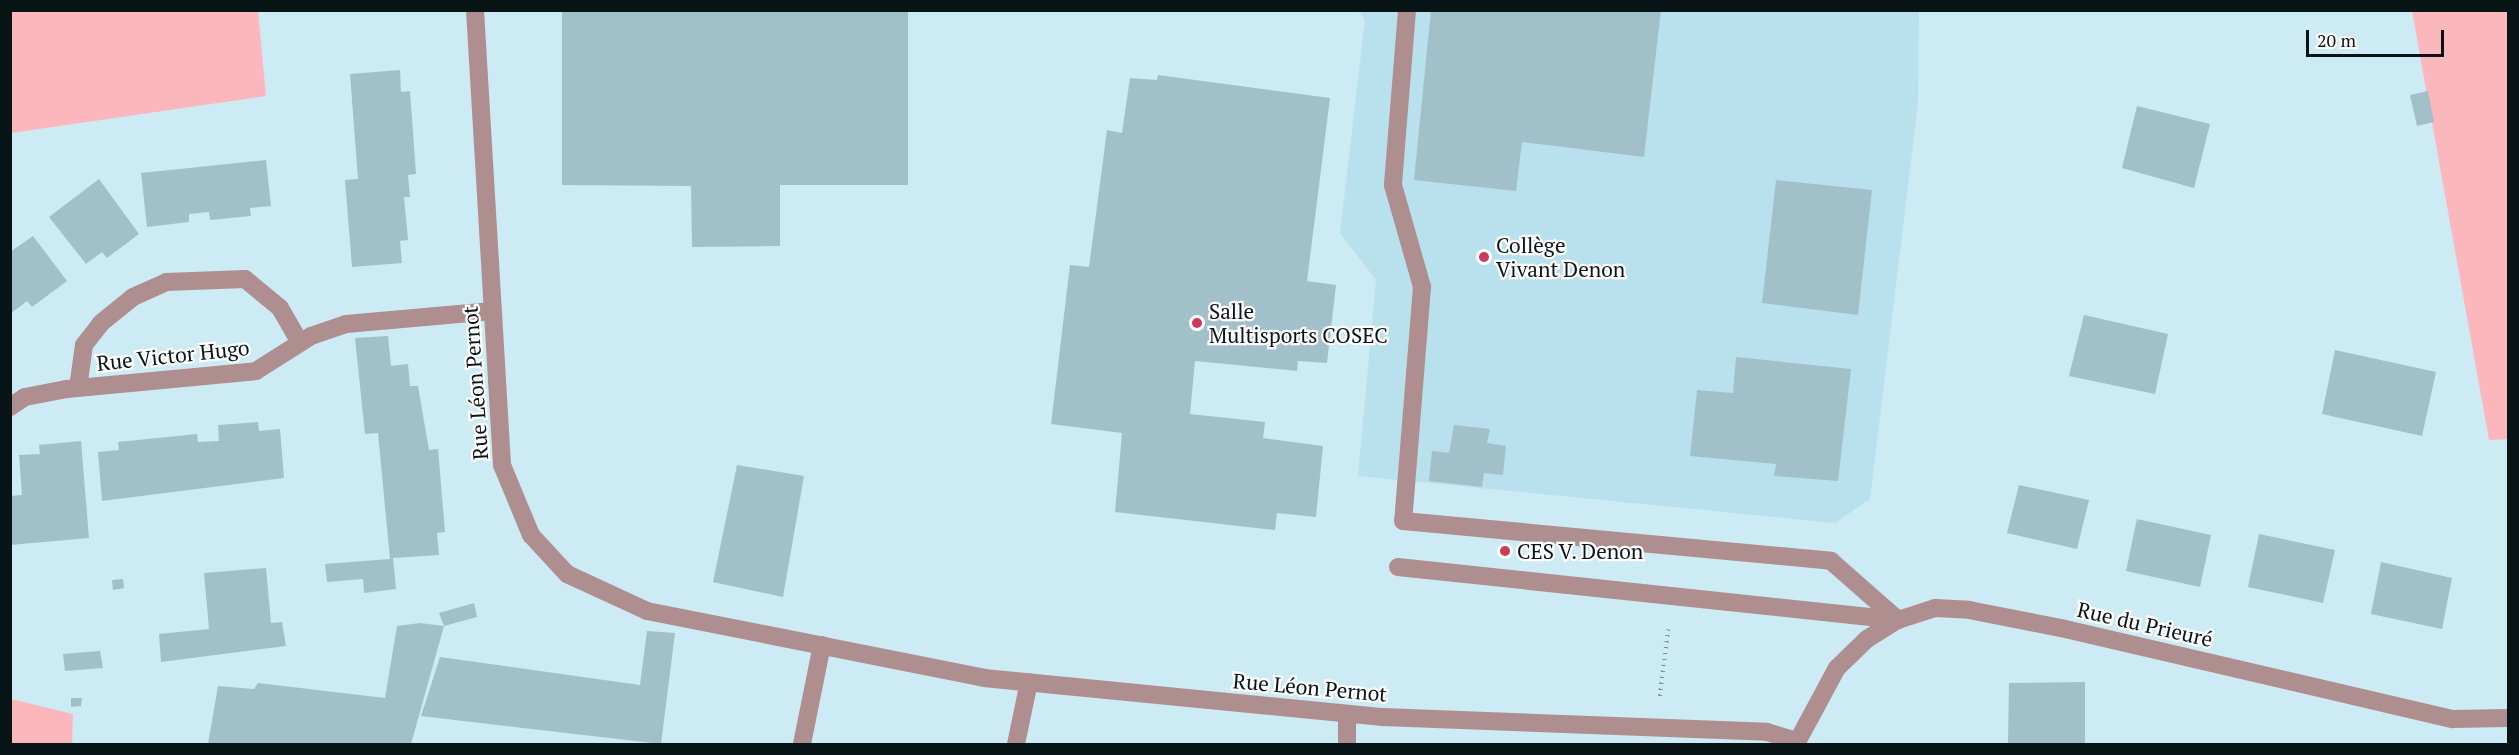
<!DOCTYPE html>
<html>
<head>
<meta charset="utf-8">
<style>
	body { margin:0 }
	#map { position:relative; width:2519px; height:755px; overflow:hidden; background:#ccebf4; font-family:"PT Serif",serif }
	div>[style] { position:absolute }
	.built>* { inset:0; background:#b9e1ed }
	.green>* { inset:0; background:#fcb7bd }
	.building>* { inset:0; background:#a2c0c9 }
	.path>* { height:4px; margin-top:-2px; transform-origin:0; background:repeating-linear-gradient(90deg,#7a9197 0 1.5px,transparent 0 6px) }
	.lane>* { height:18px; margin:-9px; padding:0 9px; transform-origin:9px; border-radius:9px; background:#af8e90 }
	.street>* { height:18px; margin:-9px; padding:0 9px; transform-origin:9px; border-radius:9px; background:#af8e90 }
	.dots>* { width:16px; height:16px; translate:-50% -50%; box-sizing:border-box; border:3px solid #fff; border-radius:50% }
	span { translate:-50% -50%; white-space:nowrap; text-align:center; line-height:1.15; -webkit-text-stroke:4.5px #fff; paint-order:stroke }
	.poi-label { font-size:21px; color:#091417 }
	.left { translate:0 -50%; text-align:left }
	.street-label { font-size:21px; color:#091417 }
	.frame { position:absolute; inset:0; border:12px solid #091417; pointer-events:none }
	.scale { position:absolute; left:2306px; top:30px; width:138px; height:27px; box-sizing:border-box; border:3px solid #091417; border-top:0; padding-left:8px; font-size:18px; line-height:21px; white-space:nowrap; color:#091417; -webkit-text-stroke:4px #fff; paint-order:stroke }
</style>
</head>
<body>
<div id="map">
	<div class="built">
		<div style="clip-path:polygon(1359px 11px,1919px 11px,1918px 103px,1870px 499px,1835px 523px,1358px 476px,1376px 280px,1340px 233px,1365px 20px)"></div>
	</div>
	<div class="green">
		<div style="clip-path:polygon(10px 11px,258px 11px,266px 96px,11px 133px)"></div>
		<div style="clip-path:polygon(2412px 11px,2508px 11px,2508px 439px,2489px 440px)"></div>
		<div style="clip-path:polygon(11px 699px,73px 714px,72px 744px,11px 744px)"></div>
	</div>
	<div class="building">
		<div style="clip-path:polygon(562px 10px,908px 10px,908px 185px,780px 185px,780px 246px,692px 247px,691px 186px,562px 185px)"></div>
		<div style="clip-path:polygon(1431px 10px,1661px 10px,1644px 157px,1522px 142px,1516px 191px,1414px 180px)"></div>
		<div style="clip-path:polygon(400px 70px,401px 92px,410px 91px,416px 174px,408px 175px,410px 197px,404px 197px,408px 240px,400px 241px,402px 263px,352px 267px,345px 180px,358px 179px,350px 74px)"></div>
		<div style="clip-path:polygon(1158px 75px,1330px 98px,1307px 281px,1336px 285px,1327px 363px,1298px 361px,1297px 371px,1195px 361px,1190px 414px,1265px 422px,1263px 438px,1323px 446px,1316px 517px,1277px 513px,1275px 530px,1115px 512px,1122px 433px,1051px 424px,1070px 265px,1089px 267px,1107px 130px,1122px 133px,1130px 78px,1157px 80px)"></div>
		<div style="clip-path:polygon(2428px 91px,2434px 122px,2417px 126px,2410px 95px)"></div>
		<div style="clip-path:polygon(2137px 106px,2210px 124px,2194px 188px,2122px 168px)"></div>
		<div style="clip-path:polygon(266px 160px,271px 206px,250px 208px,251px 216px,210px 220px,209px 212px,189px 214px,189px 222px,147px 227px,141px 173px)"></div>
		<div style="clip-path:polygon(99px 179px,139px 234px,107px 258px,102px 252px,86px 264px,49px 217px)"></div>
		<div style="clip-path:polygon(1776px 180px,1872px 190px,1858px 315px,1762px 303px)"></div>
		<div style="clip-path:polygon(33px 236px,67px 281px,32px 307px,27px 301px,10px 314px,10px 252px)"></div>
		<div style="clip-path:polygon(2084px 315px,2168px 334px,2155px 394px,2069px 376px)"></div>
		<div style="clip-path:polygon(388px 336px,391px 366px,408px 364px,410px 386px,418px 386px,429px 450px,438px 449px,445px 532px,437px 533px,439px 555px,393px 558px,396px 589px,364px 593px,363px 579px,327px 582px,325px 564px,390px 559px,378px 433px,365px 434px,355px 338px)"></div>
		<div style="clip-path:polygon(2335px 350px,2436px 372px,2422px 436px,2322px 414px)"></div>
		<div style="clip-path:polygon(1736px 357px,1851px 369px,1838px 481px,1774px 476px,1776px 464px,1690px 456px,1697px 390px,1733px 393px)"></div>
		<div style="clip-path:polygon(258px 422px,259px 431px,280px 429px,284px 478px,102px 501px,98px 452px,119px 450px,118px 442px,197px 434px,198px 442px,219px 441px,218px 425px)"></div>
		<div style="clip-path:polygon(1454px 425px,1490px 429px,1487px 443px,1506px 446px,1503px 475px,1484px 473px,1482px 487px,1429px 481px,1432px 451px,1449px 453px)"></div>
		<div style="clip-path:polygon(81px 441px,89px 538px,10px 545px,10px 496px,22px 495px,19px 455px,40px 454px,39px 445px)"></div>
		<div style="clip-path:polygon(737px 465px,804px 476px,783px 597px,713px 582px)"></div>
		<div style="clip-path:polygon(2019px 485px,2089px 500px,2077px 549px,2007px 533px)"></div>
		<div style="clip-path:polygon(2137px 519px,2211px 535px,2200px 587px,2126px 571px)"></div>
		<div style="clip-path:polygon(2259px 534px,2335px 550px,2323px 603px,2248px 587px)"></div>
		<div style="clip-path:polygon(2381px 562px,2452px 578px,2442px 629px,2371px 614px)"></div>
		<div style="clip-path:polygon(266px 568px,271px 623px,282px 622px,286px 646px,161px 662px,159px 634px,209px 629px,204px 573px)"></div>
		<div style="clip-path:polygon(123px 579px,124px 588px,113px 590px,112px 580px)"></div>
		<div style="clip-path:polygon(474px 603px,477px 617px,444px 626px,439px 613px)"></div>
		<div style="clip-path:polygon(420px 623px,444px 626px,411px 744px,208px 744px,218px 686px,254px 689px,258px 683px,385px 698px,397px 626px)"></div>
		<div style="clip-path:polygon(647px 631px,675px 633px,661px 744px,421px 716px,440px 657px,640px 685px)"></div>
		<div style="clip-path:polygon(100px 651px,103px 668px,65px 671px,63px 654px)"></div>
		<div style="clip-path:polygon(2085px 682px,2085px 744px,2008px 744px,2009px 683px)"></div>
		<div style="clip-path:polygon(71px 698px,82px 698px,81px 706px,71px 707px)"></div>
	</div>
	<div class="path">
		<div style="left:1660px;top:696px;width:67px;rotate:-83.2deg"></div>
	</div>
	<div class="lane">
		<div style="left:1407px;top:10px;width:176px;rotate:94.6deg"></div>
		<div style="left:1393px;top:185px;width:106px;rotate:74.1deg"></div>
		<div style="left:1422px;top:287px;width:235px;rotate:94.6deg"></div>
		<div style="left:1403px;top:521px;width:430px;rotate:5.3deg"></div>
		<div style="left:1831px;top:561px;width:89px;rotate:41.4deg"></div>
		<div style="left:1398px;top:567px;width:503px;rotate:6.05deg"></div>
		<div style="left:1347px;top:714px;width:30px;rotate:90deg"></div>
		<div style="left:1016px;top:744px;width:63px;rotate:-78.2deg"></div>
	</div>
	<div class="street">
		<div style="left:475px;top:10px;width:456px;rotate:86.6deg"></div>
		<div style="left:502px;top:465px;width:76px;rotate:67.5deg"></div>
		<div style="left:531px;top:535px;width:53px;rotate:47.3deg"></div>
		<div style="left:567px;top:574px;width:88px;rotate:24.8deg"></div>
		<div style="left:647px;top:611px;width:344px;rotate:11.2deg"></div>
		<div style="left:984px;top:678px;width:401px;rotate:5.6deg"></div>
		<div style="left:1383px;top:717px;width:384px;rotate:2.2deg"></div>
		<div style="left:1767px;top:732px;width:31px;rotate:17deg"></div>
		<div style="left:78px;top:388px;width:43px;rotate:-82.1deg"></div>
		<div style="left:84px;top:345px;width:28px;rotate:-52deg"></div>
		<div style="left:101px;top:323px;width:41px;rotate:-39.1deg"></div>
		<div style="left:133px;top:297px;width:36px;rotate:-24deg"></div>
		<div style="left:166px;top:282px;width:79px;rotate:-2.2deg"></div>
		<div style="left:245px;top:279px;width:45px;rotate:39.6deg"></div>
		<div style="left:280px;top:308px;width:39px;rotate:60deg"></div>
		<div style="left:10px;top:407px;width:18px;rotate:-34deg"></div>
		<div style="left:25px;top:397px;width:43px;rotate:-10.8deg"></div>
		<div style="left:67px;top:389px;width:190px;rotate:-5.4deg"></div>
		<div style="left:256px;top:371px;width:65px;rotate:-32.5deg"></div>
		<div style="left:311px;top:336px;width:37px;rotate:-19deg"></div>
		<div style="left:346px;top:324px;width:147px;rotate:-5.1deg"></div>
		<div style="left:802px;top:744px;width:101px;rotate:-78.6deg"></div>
		<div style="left:1796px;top:744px;width:86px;rotate:-61.7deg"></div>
		<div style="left:1837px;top:668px;width:42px;rotate:-44deg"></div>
		<div style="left:1867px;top:639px;width:36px;rotate:-32deg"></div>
		<div style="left:1898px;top:620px;width:39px;rotate:-18deg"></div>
		<div style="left:1935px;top:608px;width:34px;rotate:3deg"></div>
		<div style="left:1969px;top:610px;width:94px;rotate:11.1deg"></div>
		<div style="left:2061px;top:628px;width:402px;rotate:13.1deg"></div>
		<div style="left:2453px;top:719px;width:55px;rotate:-1deg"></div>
	</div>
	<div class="dots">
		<div style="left:1484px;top:257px;background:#cc3c59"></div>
		<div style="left:1197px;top:323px;background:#cc3c59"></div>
		<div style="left:1505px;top:551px;background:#cc3c59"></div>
	</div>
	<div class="poi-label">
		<span class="left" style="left:1496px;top:257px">Collège<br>Vivant Denon</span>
		<span class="left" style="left:1209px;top:323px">Salle<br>Multisports COSEC</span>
		<span class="left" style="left:1517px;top:551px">CES V. Denon</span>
	</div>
	<div class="street-label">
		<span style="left:173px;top:355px;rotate:-6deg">Rue Victor Hugo</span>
		<span style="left:475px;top:383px;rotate:-94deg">Rue Léon Pernot</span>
		<span style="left:2145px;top:624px;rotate:13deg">Rue du Prieuré</span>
		<span style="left:1310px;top:687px;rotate:5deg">Rue Léon Pernot</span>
	</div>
	<div class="frame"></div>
	<div class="scale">20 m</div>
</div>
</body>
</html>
